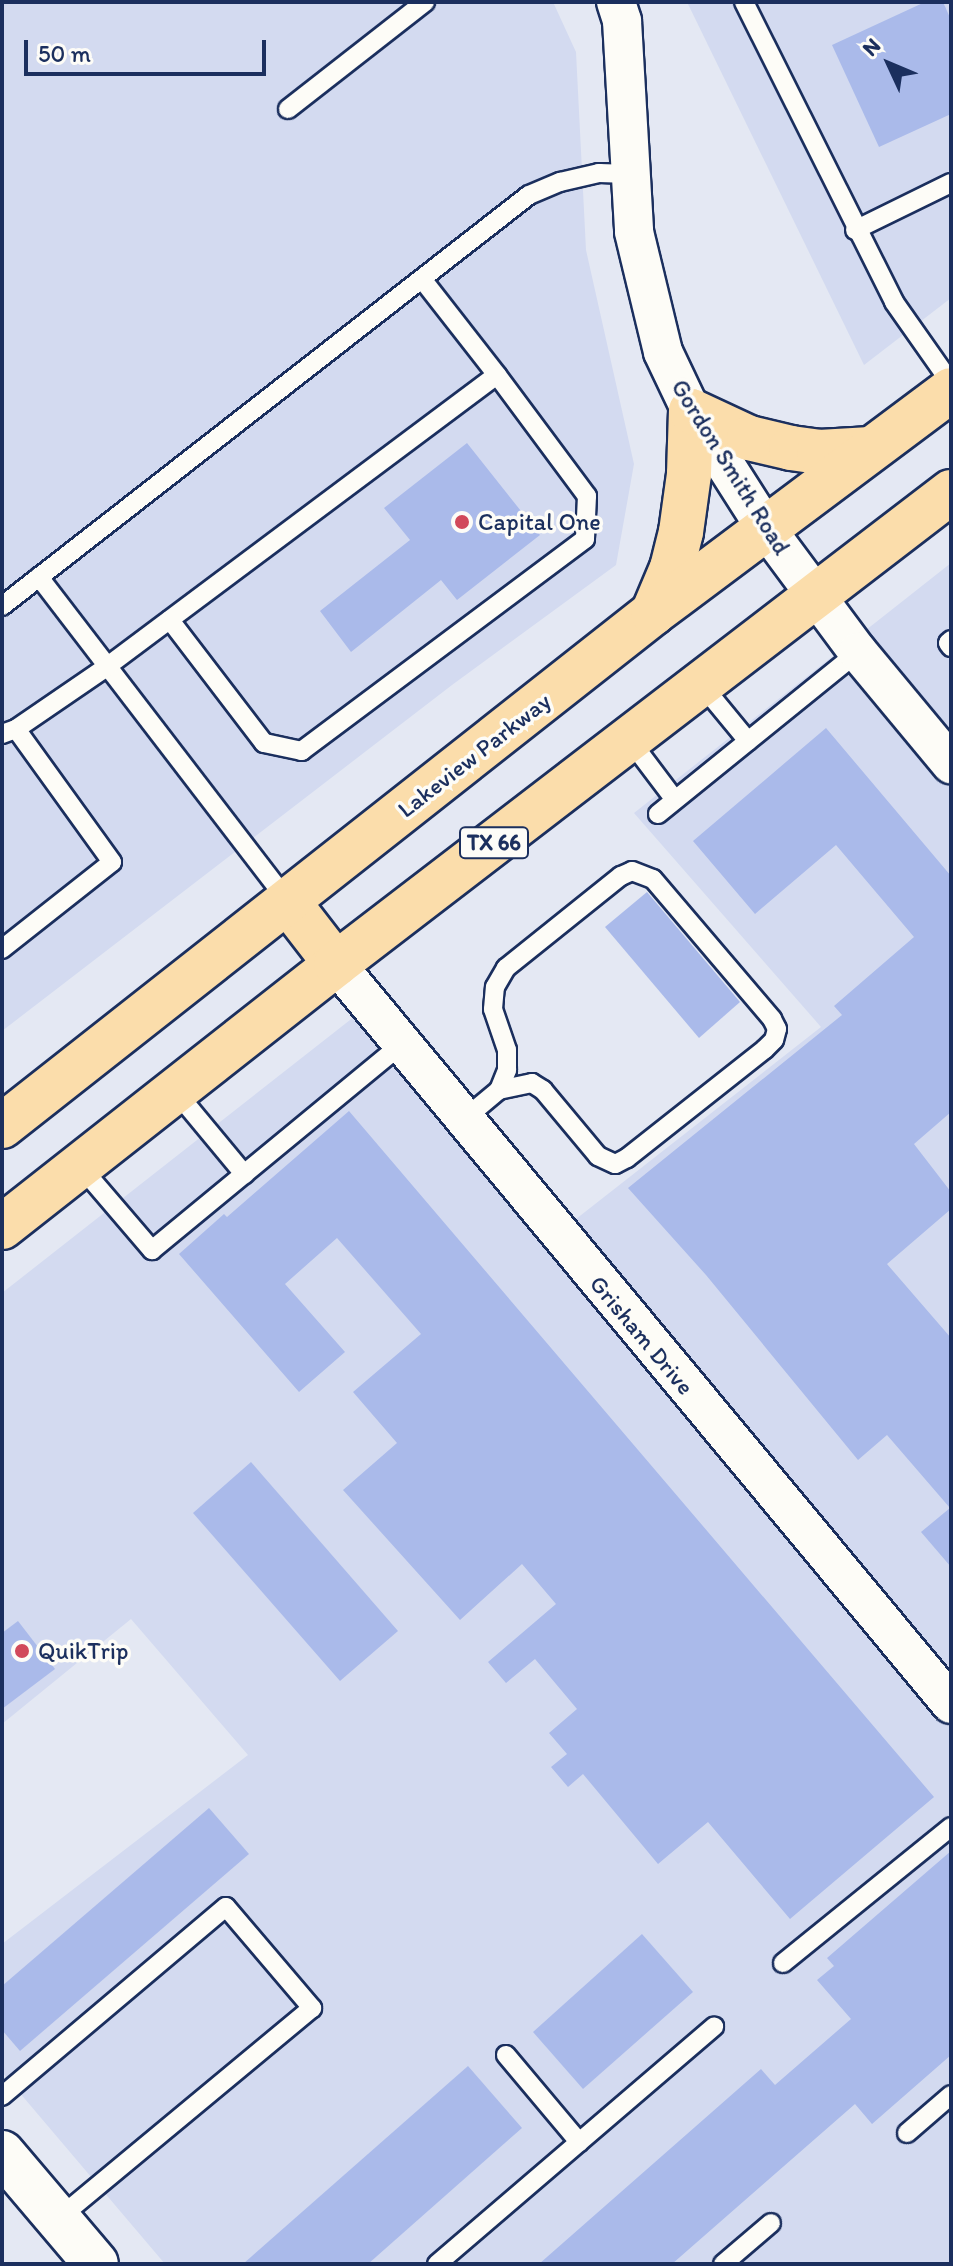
<!DOCTYPE html>
<html>
<head>
<meta charset="utf-8">
<style>
	body { margin:0 }
	#map { position:relative; width:953px; height:2266px; overflow:hidden; background:#e4e8f3; font-family:Itim,sans-serif }
	div>[style] { position:absolute }
	.built>* { inset:0; background:#d3daf0 }
	.building>* { inset:0; background:#aabaea }
	.roads { filter:drop-shadow(2px 0 #1b2f5e) drop-shadow(-2px 0 #1b2f5e) drop-shadow(0 2px #1b2f5e) drop-shadow(0 -2px #1b2f5e) }
	.lane>* { height:18px; margin:-9px; padding:0 9px; transform-origin:9px; border-radius:9px; background:#fdfcf7 }
	.street>* { height:38px; margin:-19px; padding:0 19px; transform-origin:19px; border-radius:19px; background:#fdfcf7 }
	.secondary>* { height:44px; margin:-22px; padding:0 22px; transform-origin:22px; border-radius:22px; background:#fdfcf7 }
	.primary>* { height:44px; margin:-22px; padding:0 22px; transform-origin:22px; border-radius:22px; background:#fbddab }
	.dots>* { width:22px; height:22px; translate:-50% -50%; box-sizing:border-box; border:4px solid #fdfcf7; border-radius:50% }
	span { translate:-50% -50%; white-space:nowrap; text-align:center; line-height:1.15; -webkit-text-stroke:7px #fdfcf7; paint-order:stroke }
	.shield-label span { padding:2px 6px; background:#fdfcf7; border:2px solid; border-radius:6px; -webkit-text-stroke-width:0 }
	.shield-label { font-size:22px; color:#1b2f5e; font-weight:700 }
	.street-label { font-size:24px; color:#1b2f5e }
	.poi-label { font-size:24px; color:#1b2f5e }
	.left { translate:0 -50%; text-align:left }
	.frame { position:absolute; inset:0; border:4px solid #1b2f5e; pointer-events:none }
	.north { position:absolute; left:849px; top:24px; width:80px; height:80px; -webkit-text-stroke:6px #fdfcf7; paint-order:stroke; rotate:314deg; font-size:22px; font-weight:700; line-height:32px; text-align:center; color:#1b2f5e }
	.north::after { content:''; display:block; margin:auto; width:28px; height:36px; background:#1b2f5e; clip-path:polygon(50% 0,100% 100%,50% 72%,0 100%) }
	.scale { position:absolute; left:24px; top:40px; width:242px; height:36px; box-sizing:border-box; border:4px solid #1b2f5e; border-top:0; padding-left:10px; font-size:24px; line-height:28px; white-space:nowrap; color:#1b2f5e; -webkit-text-stroke:6px #fdfcf7; paint-order:stroke }
</style>
</head>
<body>
<div id="map">
	<div class="built">
		<div style="clip-path:polygon(2px 2px,553px 2px,576px 52px,586px 250px,634px 464px,616px 565px,452px 685px,2px 1031px)"></div>
		<div style="clip-path:polygon(687px 2px,951px 2px,951px 298px,864px 365px)"></div>
		<div style="clip-path:polygon(951px 563px,951px 2264px,165px 2264px,2px 2072px,2px 1944px,248px 1755px,131px 1619px,2px 1724px,2px 1293px,387px 991px,576px 1219px,821px 1027px,634px 813px)"></div>
	</div>
	<div class="building">
		<div style="clip-path:polygon(925px 2px,943px 2px,951px 20px,951px 114px,879px 147px,832px 45px)"></div>
		<div style="clip-path:polygon(467px 443px,540px 535px,457px 600px,441px 580px,351px 652px,320px 611px,410px 540px,384px 508px)"></div>
		<div style="clip-path:polygon(826px 728px,951px 876px,951px 1112px,914px 1144px,951px 1192px,951px 1209px,887px 1264px,951px 1338px,951px 1567px,921px 1532px,950px 1508px,887px 1435px,858px 1460px,706px 1275px,628px 1188px,842px 1015px,834px 1006px,914px 937px,836px 845px,755px 914px,693px 841px)"></div>
		<div style="clip-path:polygon(647px 892px,740px 1002px,699px 1038px,605px 927px)"></div>
		<div style="clip-path:polygon(349px 1111px,934px 1797px,790px 1919px,708px 1822px,658px 1864px,583px 1774px,568px 1787px,551px 1767px,567px 1754px,549px 1733px,577px 1709px,535px 1659px,506px 1683px,488px 1662px,556px 1604px,522px 1564px,460px 1620px,343px 1490px,397px 1443px,353px 1392px,421px 1334px,337px 1238px,285px 1284px,345px 1352px,299px 1392px,179px 1254px,224px 1214px,227px 1217px)"></div>
		<div style="clip-path:polygon(251px 1462px,398px 1631px,340px 1681px,193px 1513px)"></div>
		<div style="clip-path:polygon(18px 1621px,55px 1669px,2px 1709px,2px 1633px)"></div>
		<div style="clip-path:polygon(209px 1808px,249px 1854px,20px 2051px,2px 2030px,2px 1986px)"></div>
		<div style="clip-path:polygon(951px 1851px,951px 2055px,872px 2124px,855px 2104px,672px 2264px,539px 2264px,761px 2069px,775px 2085px,851px 2019px,817px 1980px,834px 1966px,827px 1958px)"></div>
		<div style="clip-path:polygon(642px 1934px,693px 1992px,583px 2089px,533px 2032px)"></div>
		<div style="clip-path:polygon(468px 2066px,522px 2128px,368px 2264px,243px 2264px)"></div>
	</div>
	<div class="roads">
		<div class="lane">
			<div style="left:744px;top:2px;width:335px;rotate:63.4deg"></div>
			<div style="left:894px;top:302px;width:99px;rotate:54.9deg"></div>
			<div style="left:288px;top:109px;width:174px;rotate:-38deg"></div>
			<div style="left:855px;top:230px;width:107px;rotate:-26.1deg"></div>
			<div style="left:422px;top:279px;width:122px;rotate:52deg"></div>
			<div style="left:39px;top:577px;width:409px;rotate:52.5deg"></div>
			<div style="left:2px;top:606px;width:668px;rotate:-37.95deg"></div>
			<div style="left:529px;top:195px;width:34px;rotate:-23deg"></div>
			<div style="left:560px;top:182px;width:40px;rotate:-13deg"></div>
			<div style="left:599px;top:173px;width:31px;rotate:2deg"></div>
			<div style="left:951px;top:640px;width:4px;rotate:135deg"></div>
			<div style="left:948px;top:643px;width:5px;rotate:53deg"></div>
			<div style="left:701px;top:684px;width:74px;rotate:50.5deg"></div>
			<div style="left:2px;top:734px;width:15px;rotate:-20deg"></div>
			<div style="left:16px;top:729px;width:108px;rotate:-34.4deg"></div>
			<div style="left:105px;top:668px;width:489px;rotate:-36.8deg"></div>
			<div style="left:497px;top:375px;width:151px;rotate:53.4deg"></div>
			<div style="left:587px;top:496px;width:43px;rotate:92.7deg"></div>
			<div style="left:585px;top:539px;width:354px;rotate:143.2deg"></div>
			<div style="left:302px;top:751px;width:39px;rotate:-168deg"></div>
			<div style="left:264px;top:743px;width:155px;rotate:-127.4deg"></div>
			<div style="left:629px;top:739px;width:76px;rotate:53deg"></div>
			<div style="left:658px;top:814px;width:257px;rotate:-39deg"></div>
			<div style="left:2px;top:949px;width:140px;rotate:-38.3deg"></div>
			<div style="left:112px;top:862px;width:164px;rotate:-125.8deg"></div>
			<div style="left:176px;top:1092px;width:107px;rotate:50.3deg"></div>
			<div style="left:463px;top:1120px;width:47px;rotate:-39.8deg"></div>
			<div style="left:499px;top:1090px;width:22px;rotate:-68deg"></div>
			<div style="left:507px;top:1070px;width:20px;rotate:-90deg"></div>
			<div style="left:507px;top:1050px;width:43px;rotate:-108.9deg"></div>
			<div style="left:493px;top:1009px;width:22px;rotate:-85deg"></div>
			<div style="left:495px;top:987px;width:22px;rotate:-60deg"></div>
			<div style="left:506px;top:968px;width:147px;rotate:-38.7deg"></div>
			<div style="left:621px;top:876px;width:12px;rotate:-24deg"></div>
			<div style="left:632px;top:871px;width:22px;rotate:21deg"></div>
			<div style="left:653px;top:879px;width:184px;rotate:49.6deg"></div>
			<div style="left:772px;top:1019px;width:11px;rotate:63deg"></div>
			<div style="left:777px;top:1029px;width:11px;rotate:105deg"></div>
			<div style="left:774px;top:1040px;width:13px;rotate:135deg"></div>
			<div style="left:765px;top:1049px;width:176px;rotate:141.7deg"></div>
			<div style="left:627px;top:1158px;width:13px;rotate:153deg"></div>
			<div style="left:615px;top:1164px;width:19px;rotate:-155deg"></div>
			<div style="left:598px;top:1156px;width:86px;rotate:-129.8deg"></div>
			<div style="left:543px;top:1090px;width:13px;rotate:-148deg"></div>
			<div style="left:532px;top:1083px;width:34px;rotate:168deg"></div>
			<div style="left:80px;top:1166px;width:111px;rotate:49.4deg"></div>
			<div style="left:152px;top:1250px;width:323px;rotate:-39.5deg"></div>
			<div style="left:783px;top:1963px;width:216px;rotate:-39deg"></div>
			<div style="left:506px;top:2055px;width:114px;rotate:50deg"></div>
			<div style="left:2px;top:2096px;width:293px;rotate:-40.2deg"></div>
			<div style="left:226px;top:1907px;width:133px;rotate:49.6deg"></div>
			<div style="left:312px;top:2008px;width:330px;rotate:140.3deg"></div>
			<div style="left:907px;top:2133px;width:58px;rotate:-40.8deg"></div>
			<div style="left:437px;top:2264px;width:365px;rotate:-40.6deg"></div>
			<div style="left:723px;top:2264px;width:63px;rotate:-40.5deg"></div>
		</div>
		<div class="street">
			<div style="left:616px;top:2px;width:20px;rotate:72deg"></div>
			<div style="left:622px;top:21px;width:211px;rotate:86.7deg"></div>
			<div style="left:634px;top:232px;width:123px;rotate:76.4deg"></div>
			<div style="left:663px;top:352px;width:65px;rotate:64.6deg"></div>
			<div style="left:691px;top:411px;width:138px;rotate:57.5deg"></div>
			<div style="left:765px;top:527px;width:156px;rotate:53.4deg"></div>
			<div style="left:858px;top:652px;width:146px;rotate:50.3deg"></div>
			<div style="left:336px;top:964px;width:962px;rotate:50.27deg"></div>
		</div>
		<div class="secondary">
			<div style="left:2px;top:2153px;width:145px;rotate:49.7deg"></div>
		</div>
		<div class="primary">
			<div style="left:653px;top:613px;width:49px;rotate:-67.1deg"></div>
			<div style="left:672px;top:568px;width:37px;rotate:-76deg"></div>
			<div style="left:681px;top:532px;width:59px;rotate:-82.1deg"></div>
			<div style="left:689px;top:474px;width:63px;rotate:-88.2deg"></div>
			<div style="left:691px;top:411px;width:64px;rotate:25deg"></div>
			<div style="left:749px;top:438px;width:43px;rotate:13.4deg"></div>
			<div style="left:791px;top:448px;width:28px;rotate:8deg"></div>
			<div style="left:819px;top:452px;width:52px;rotate:-3.3deg"></div>
			<div style="left:288px;top:902px;width:78px;rotate:52.3deg"></div>
			<div style="left:2px;top:1126px;width:829px;rotate:-38.24deg"></div>
			<div style="left:653px;top:613px;width:372px;rotate:-36.8deg"></div>
			<div style="left:2px;top:1227px;width:425px;rotate:-38.2deg"></div>
			<div style="left:336px;top:964px;width:775px;rotate:-37.51deg"></div>
		</div>
	</div>
	<div class="dots">
		<div style="left:462px;top:522px;background:#d1495b"></div>
		<div style="left:22px;top:1651px;background:#d1495b"></div>
	</div>
	<div class="shield-label">
		<span style="left:494px;top:843px">TX 66</span>
	</div>
	<div class="street-label">
		<span style="left:731px;top:467px;rotate:58deg">Gordon Smith Road</span>
		<span style="left:474px;top:755px;rotate:-38deg">Lakeview Parkway</span>
		<span style="left:642px;top:1335px;rotate:50deg">Grisham Drive</span>
	</div>
	<div class="poi-label">
		<span class="left" style="left:478px;top:522px">Capital One</span>
		<span class="left" style="left:38px;top:1651px">QuikTrip</span>
	</div>
	<div class="frame"></div>
	<div class="north">N</div>
	<div class="scale">50 m</div>
</div>
</body>
</html>
